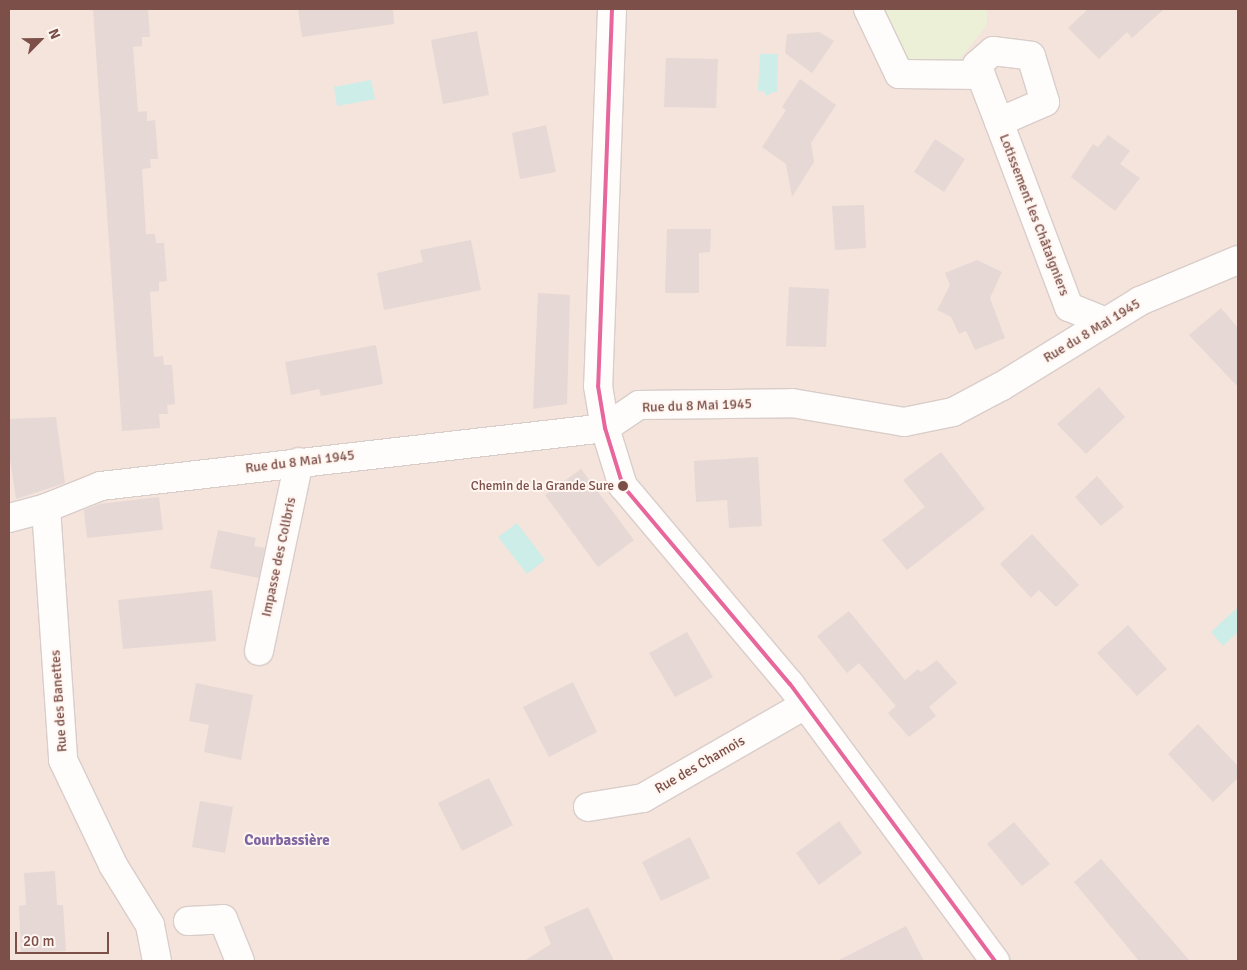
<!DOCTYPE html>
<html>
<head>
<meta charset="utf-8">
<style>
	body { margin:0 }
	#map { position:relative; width:1247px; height:970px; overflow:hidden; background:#f9f2ee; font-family:Signika,sans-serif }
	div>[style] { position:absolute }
	.residential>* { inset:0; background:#f4e4dc }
	.green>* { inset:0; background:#ebf0d7 }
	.water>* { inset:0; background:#cdede9 }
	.building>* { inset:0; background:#e6d8d5 }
	.roads { filter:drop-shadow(1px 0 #d9cdca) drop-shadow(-1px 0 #d9cdca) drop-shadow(0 1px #d9cdca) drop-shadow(0 -1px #d9cdca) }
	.minor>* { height:28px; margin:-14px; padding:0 14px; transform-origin:14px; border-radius:14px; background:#fefdfc }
	.bus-1>* { height:4px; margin:-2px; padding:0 2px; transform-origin:2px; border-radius:2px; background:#e7679c }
	.dots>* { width:14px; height:14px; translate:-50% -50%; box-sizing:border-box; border:2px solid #fff6f1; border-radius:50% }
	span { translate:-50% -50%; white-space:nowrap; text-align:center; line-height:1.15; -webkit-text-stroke:4px #fff6f1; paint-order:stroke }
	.bus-label { font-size:13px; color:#7c4f48 }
	.right { translate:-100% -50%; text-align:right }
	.street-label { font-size:14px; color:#7c4f48 }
	.neighbourhood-label { font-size:15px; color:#7e659f; font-weight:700 }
	.frame { position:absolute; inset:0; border:10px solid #7c4f48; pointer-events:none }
	.north { position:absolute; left:15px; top:15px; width:50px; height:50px; -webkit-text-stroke:4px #fff6f1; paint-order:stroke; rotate:67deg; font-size:14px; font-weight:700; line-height:20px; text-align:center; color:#7c4f48 }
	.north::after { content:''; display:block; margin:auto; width:18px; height:22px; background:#7c4f48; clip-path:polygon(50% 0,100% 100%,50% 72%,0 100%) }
	.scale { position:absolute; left:15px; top:932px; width:94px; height:22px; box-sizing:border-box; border:2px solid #7c4f48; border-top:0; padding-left:6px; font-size:15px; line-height:18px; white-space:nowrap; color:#7c4f48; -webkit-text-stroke:4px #fff6f1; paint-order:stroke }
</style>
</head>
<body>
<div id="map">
	<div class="residential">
		<div style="clip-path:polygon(9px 9px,1238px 9px,1238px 961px,9px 961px)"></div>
	</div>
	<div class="green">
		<div style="clip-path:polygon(885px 9px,987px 9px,987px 25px,955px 65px,910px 62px)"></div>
	</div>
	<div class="water">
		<div style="clip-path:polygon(760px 54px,778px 54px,777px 92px,773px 92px,767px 96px,763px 91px,758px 91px)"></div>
		<div style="clip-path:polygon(371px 80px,375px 99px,337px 106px,334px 87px)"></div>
		<div style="clip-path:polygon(517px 523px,545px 560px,527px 574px,498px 537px)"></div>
		<div style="clip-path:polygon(1238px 607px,1238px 632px,1223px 646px,1211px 632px)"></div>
	</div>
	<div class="building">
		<div style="clip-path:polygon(93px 9px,148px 9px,150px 37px,142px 37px,142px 46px,133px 47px,138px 112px,147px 111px,147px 121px,155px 120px,158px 159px,150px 159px,151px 168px,142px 169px,146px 234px,155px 234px,156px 243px,164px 243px,167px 281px,159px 282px,159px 291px,150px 292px,154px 357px,163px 356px,164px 365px,172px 365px,175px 404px,167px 405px,168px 414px,159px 414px,160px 428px,122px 431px)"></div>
		<div style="clip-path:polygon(298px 9px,393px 9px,394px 24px,302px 37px)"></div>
		<div style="clip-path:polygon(1088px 9px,1164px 9px,1132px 38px,1127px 32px,1099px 59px,1068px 28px)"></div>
		<div style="clip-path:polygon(477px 31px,489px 95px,443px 104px,431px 40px)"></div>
		<div style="clip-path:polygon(819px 32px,834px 41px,812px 73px,785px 53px,787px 34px)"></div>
		<div style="clip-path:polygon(666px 58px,718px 59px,716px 108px,664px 107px)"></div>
		<div style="clip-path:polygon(800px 79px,836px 105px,811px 143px,814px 162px,792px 197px,786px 164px,762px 147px,786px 110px,782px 107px)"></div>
		<div style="clip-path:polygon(546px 125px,556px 172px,520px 179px,512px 133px)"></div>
		<div style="clip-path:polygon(1108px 135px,1130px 151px,1120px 164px,1140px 178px,1115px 211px,1071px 177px,1093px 144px,1098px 147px)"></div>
		<div style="clip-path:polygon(935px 139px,965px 159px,944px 192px,914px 172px)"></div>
		<div style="clip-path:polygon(864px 205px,866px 248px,835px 250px,832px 206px)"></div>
		<div style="clip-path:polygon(667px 229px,711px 229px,710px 252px,699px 253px,699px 293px,665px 293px)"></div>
		<div style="clip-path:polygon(471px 240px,481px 290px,384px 310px,377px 273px,423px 262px,420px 250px)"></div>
		<div style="clip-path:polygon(977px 260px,1002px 272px,990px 298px,1005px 338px,975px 350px,966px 331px,959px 334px,951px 317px,937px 310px,950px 285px,945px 273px)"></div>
		<div style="clip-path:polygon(789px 287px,829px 289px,826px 347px,786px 346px)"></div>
		<div style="clip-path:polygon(538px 293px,570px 295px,567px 404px,533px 409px)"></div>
		<div style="clip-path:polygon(1221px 308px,1238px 328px,1238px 387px,1189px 335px)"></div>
		<div style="clip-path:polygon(376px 345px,383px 384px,321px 396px,319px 389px,291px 395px,285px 362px)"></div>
		<div style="clip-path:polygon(1099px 387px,1125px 417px,1086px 454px,1057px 424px)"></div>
		<div style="clip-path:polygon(56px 417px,65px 483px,16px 499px,9px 453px,9px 419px)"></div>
		<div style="clip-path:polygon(941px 452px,985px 509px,907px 570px,882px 540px,925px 507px,903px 480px)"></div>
		<div style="clip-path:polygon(758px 457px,762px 526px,729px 528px,727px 500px,696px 502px,694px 461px)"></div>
		<div style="clip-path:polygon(581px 469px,634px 540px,598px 567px,545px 495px)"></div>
		<div style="clip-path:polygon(1097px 476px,1124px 507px,1101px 526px,1075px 497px)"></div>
		<div style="clip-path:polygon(159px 497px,163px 530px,87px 538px,84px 510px,99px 504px)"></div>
		<div style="clip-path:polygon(218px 530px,256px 538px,254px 546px,265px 548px,259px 578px,210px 568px)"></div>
		<div style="clip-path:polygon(1032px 534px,1079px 585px,1056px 607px,1039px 590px,1031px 598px,1000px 564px)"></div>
		<div style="clip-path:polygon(212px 590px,216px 641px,123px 649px,118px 600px)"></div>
		<div style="clip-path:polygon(849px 611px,905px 680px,918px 669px,921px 672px,937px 660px,957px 683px,929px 707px,936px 716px,909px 737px,888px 713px,896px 706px,859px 663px,847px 673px,817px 636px)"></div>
		<div style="clip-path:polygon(1128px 625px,1167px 669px,1137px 696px,1097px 653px)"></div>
		<div style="clip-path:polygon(687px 632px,713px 677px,675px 697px,649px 653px)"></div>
		<div style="clip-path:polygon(573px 682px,597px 732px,549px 757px,523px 707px)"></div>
		<div style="clip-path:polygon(196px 683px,253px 695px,241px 760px,204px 752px,209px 725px,189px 721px)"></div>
		<div style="clip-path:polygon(1198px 724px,1238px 766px,1238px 778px,1213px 802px,1168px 754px)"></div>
		<div style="clip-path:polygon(489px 778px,513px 825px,462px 851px,438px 803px)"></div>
		<div style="clip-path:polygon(200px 801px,233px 807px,225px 853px,192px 847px)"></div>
		<div style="clip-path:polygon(839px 821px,862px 853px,819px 885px,796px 853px)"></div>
		<div style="clip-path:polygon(1014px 822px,1050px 864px,1022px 886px,987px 844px)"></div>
		<div style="clip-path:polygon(690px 837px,710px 878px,661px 901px,642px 862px)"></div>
		<div style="clip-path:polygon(1101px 859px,1190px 961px,1139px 961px,1074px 882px)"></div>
		<div style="clip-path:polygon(55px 871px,57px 905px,63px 905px,66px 951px,21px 953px,19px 906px,26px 905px,24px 873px)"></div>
		<div style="clip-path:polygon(588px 907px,614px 961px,524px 961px,551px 944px,544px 927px)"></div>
		<div style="clip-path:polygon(906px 926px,924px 961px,837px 961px)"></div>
	</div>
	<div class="roads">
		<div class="minor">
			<div style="left:612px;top:9px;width:377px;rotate:92.1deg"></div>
			<div style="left:598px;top:386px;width:43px;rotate:80.5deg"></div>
			<div style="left:605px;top:428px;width:61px;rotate:72.8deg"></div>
			<div style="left:623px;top:486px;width:259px;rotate:49.9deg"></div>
			<div style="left:790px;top:684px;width:345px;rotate:53.5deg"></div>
			<div style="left:868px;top:9px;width:72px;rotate:64.5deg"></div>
			<div style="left:899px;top:74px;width:82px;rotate:0.7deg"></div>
			<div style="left:999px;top:122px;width:61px;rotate:-111.1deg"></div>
			<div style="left:977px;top:65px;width:21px;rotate:-41deg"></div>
			<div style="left:993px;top:51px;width:38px;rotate:7deg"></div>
			<div style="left:1031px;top:56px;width:48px;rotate:73.1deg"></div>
			<div style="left:1045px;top:102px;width:50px;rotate:156.5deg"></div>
			<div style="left:999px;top:122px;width:198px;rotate:69.3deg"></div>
			<div style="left:1069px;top:307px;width:40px;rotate:22deg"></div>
			<div style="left:46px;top:508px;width:253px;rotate:86.1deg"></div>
			<div style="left:63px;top:760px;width:116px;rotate:64.5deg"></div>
			<div style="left:113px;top:865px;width:70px;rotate:58.3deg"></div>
			<div style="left:150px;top:925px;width:37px;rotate:79deg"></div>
			<div style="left:9px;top:518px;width:38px;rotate:-15deg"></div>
			<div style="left:46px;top:508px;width:59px;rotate:-21.8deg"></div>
			<div style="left:101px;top:486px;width:507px;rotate:-6.56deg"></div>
			<div style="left:605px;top:428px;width:41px;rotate:-34.1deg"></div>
			<div style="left:639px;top:405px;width:153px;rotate:-0.7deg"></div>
			<div style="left:792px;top:403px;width:114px;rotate:9.6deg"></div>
			<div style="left:904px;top:422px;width:50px;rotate:-11.5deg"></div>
			<div style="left:953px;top:412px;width:55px;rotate:-28deg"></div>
			<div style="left:1002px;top:386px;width:162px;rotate:-31.6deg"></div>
			<div style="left:1140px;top:301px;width:106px;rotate:-22.7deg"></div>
			<div style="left:259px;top:651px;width:193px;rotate:-78.1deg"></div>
			<div style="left:588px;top:807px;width:56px;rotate:-9.3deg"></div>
			<div style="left:643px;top:798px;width:187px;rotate:-29.9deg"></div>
			<div style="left:188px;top:921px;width:35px;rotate:-3deg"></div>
			<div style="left:223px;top:919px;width:45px;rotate:68deg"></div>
		</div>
	</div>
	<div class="bus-1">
		<div style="left:612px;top:9px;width:377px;rotate:92.1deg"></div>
		<div style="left:598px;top:386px;width:43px;rotate:80.5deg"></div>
		<div style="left:605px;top:428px;width:61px;rotate:72.8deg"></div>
		<div style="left:623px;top:486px;width:259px;rotate:49.9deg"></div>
		<div style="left:790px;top:684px;width:345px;rotate:53.5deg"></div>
	</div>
	<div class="dots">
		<div style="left:623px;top:486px;background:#7c4f48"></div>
	</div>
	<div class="bus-label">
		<span class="right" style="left:614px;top:486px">Chemin de la Grande Sure</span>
	</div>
	<div class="street-label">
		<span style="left:1034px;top:215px;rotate:69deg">Lotissement les Châtaigniers</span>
		<span style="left:1092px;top:331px;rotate:-31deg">Rue du 8 Mai 1945</span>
		<span style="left:697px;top:406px;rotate:-2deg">Rue du 8 Mai 1945</span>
		<span style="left:300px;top:462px;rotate:-7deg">Rue du 8 Mai 1945</span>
		<span style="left:279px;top:557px;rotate:-78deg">Impasse des Colibris</span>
		<span style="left:59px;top:701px;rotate:-94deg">Rue des Banettes</span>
		<span style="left:700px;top:765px;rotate:-30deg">Rue des Chamois</span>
	</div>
	<div class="neighbourhood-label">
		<span style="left:287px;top:841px">Courbassière</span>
	</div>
	<div class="frame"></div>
	<div class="north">N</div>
	<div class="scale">20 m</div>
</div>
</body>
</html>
